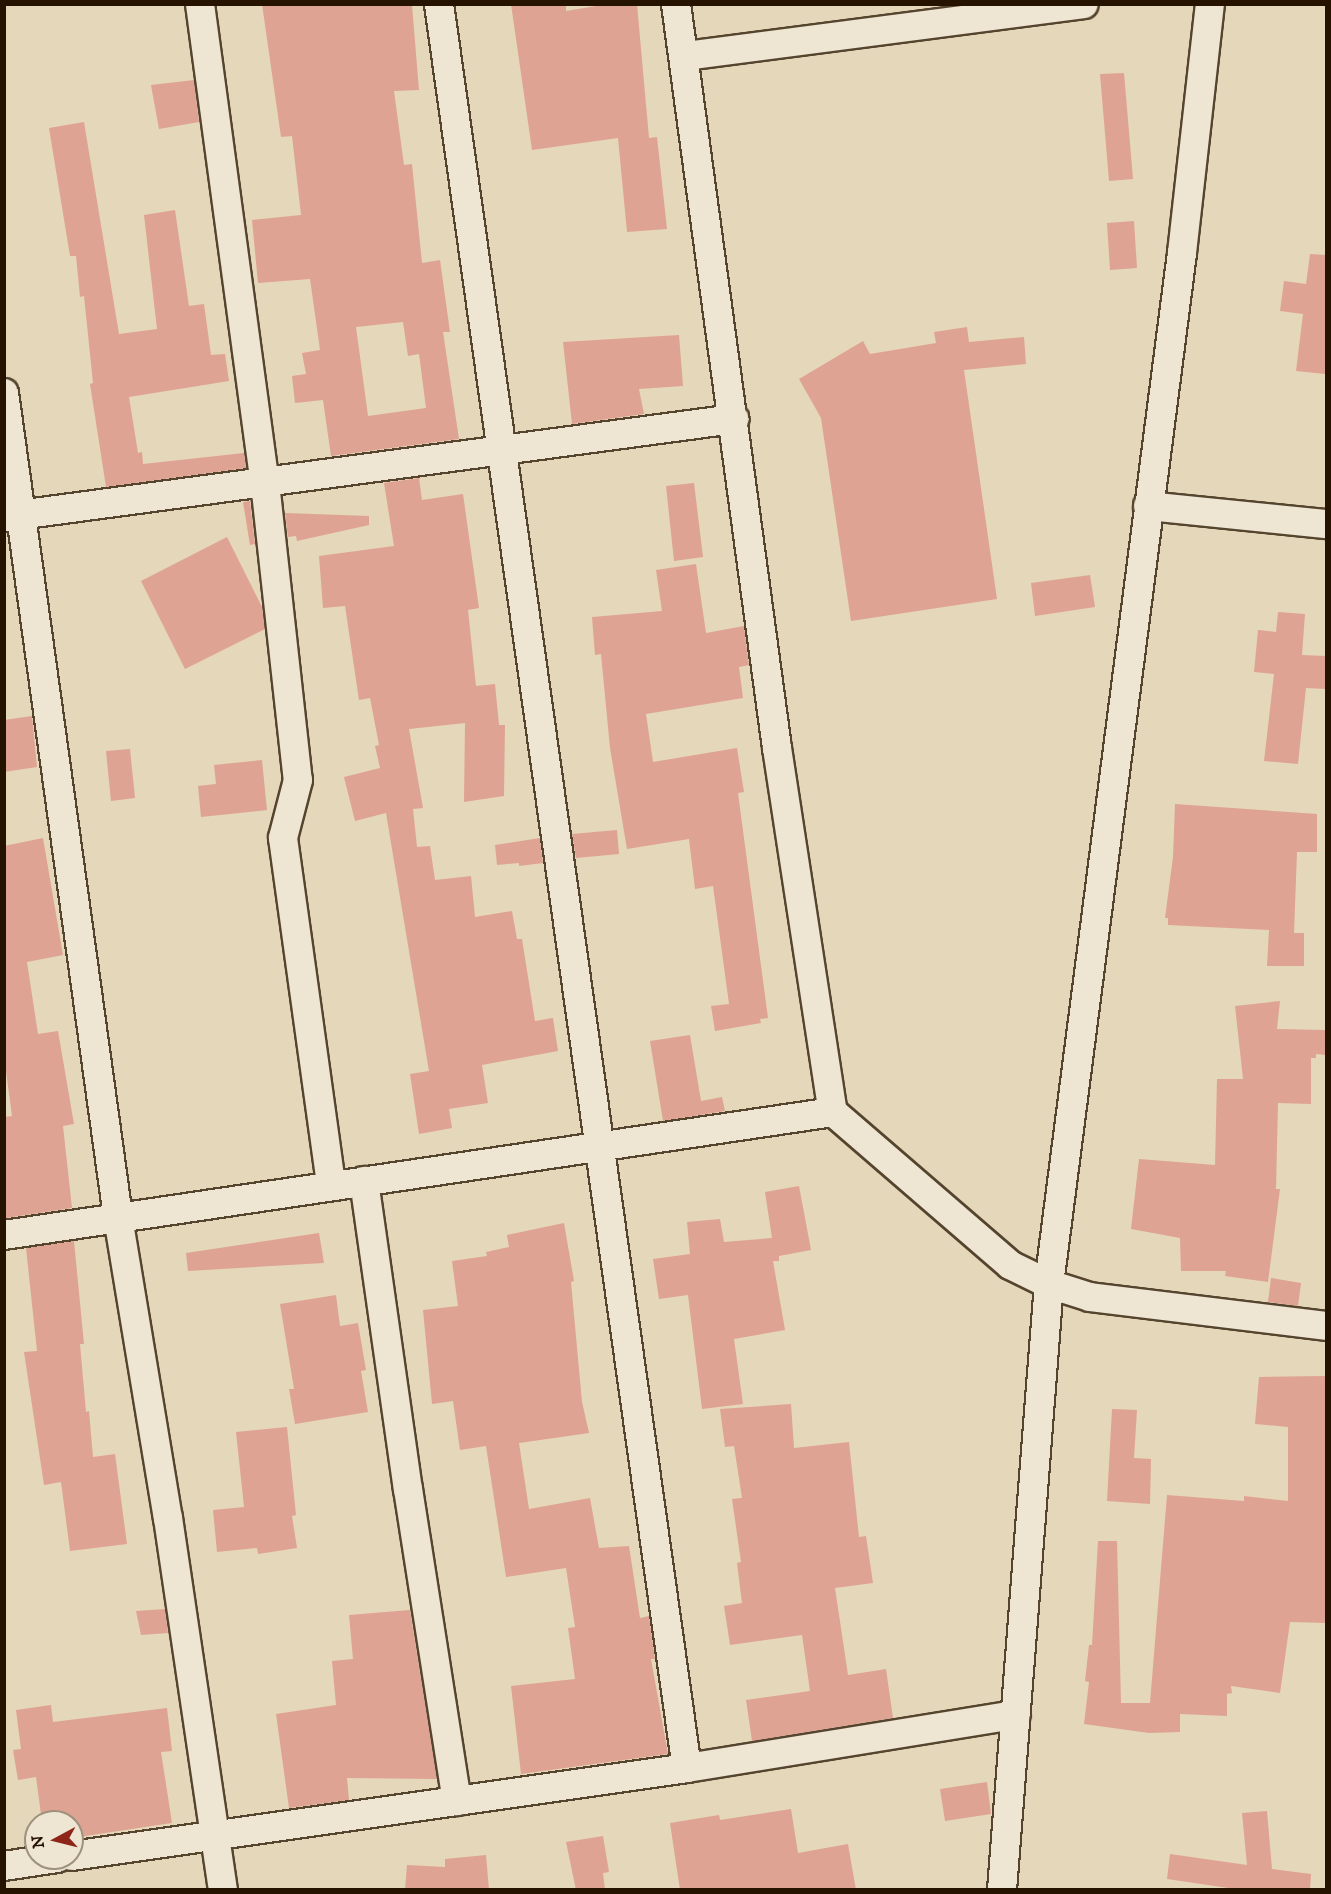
<!DOCTYPE html>
<html>
<head>
<meta charset="utf-8">
<style>
	body { margin:0 }
	#map { position:relative; width:1331px; height:1894px; overflow:hidden; background:#e5d7b9; font-family:"IM FELL DW Pica",serif }
	div>[style] { position:absolute }
	.building>* { inset:0; background:#dfa393 }
	.roads { filter:drop-shadow(2px 0 #55442e) drop-shadow(-2px 0 #55442e) drop-shadow(0 2px #55442e) drop-shadow(0 -2px #55442e) }
	.street>* { height:28px; margin:-14px; padding:0 14px; transform-origin:14px; border-radius:14px; background:#eee5d2 }
	span { translate:-50% -50%; white-space:nowrap; text-align:center; line-height:1.15; -webkit-text-stroke:4.5px #eee5d2; paint-order:stroke }
	.frame { position:absolute; inset:0; border:6px solid #251300; pointer-events:none }
	.north { position:absolute; left:24px; top:1810px; width:60px; height:60px; box-sizing:border-box; background:#eee5d2; border:2px solid #9e917e; border-radius:50%; rotate:263deg; font-size:16px; font-weight:700; line-height:24px; text-align:center; color:#251300 }
	.north::after { content:''; display:block; margin:auto; width:21px; height:27px; background:#8f2418; clip-path:polygon(50% 0,100% 100%,50% 72%,0 100%) }
</style>
</head>
<body>
<div id="map">
	<div class="building">
		<div style="clip-path:polygon(evenodd,262px 4px,412px 5px,419px 90px,394px 91px,404px 165px,412px 164px,422px 263px,440px 260px,450px 332px,443px 332px,459px 439px,331px 456px,323px 400px,295px 403px,292px 376px,306px 374px,302px 353px,320px 350px,310px 279px,258px 283px,252px 220px,301px 215px,292px 136px,281px 137px,262px 4px,403px 322px,408px 356px,419px 354px,426px 408px,368px 416px,356px 327px,403px 322px)"></div>
		<div style="clip-path:polygon(511px 4px,566px 4px,566px 11px,608px 4px,637px 4px,649px 138px,657px 137px,667px 229px,627px 232px,618px 138px,532px 150px)"></div>
		<div style="clip-path:polygon(1124px 73px,1133px 179px,1109px 181px,1100px 74px)"></div>
		<div style="clip-path:polygon(194px 80px,199px 122px,159px 129px,151px 85px)"></div>
		<div style="clip-path:polygon(84px 122px,119px 334px,157px 329px,144px 215px,175px 210px,189px 306px,204px 304px,211px 355px,225px 354px,229px 381px,129px 397px,138px 453px,142px 452px,143px 464px,244px 453px,246px 468px,106px 487px,90px 384px,93px 383px,84px 296px,80px 297px,76px 256px,70px 256px,49px 128px)"></div>
		<div style="clip-path:polygon(1134px 221px,1137px 268px,1110px 270px,1107px 223px)"></div>
		<div style="clip-path:polygon(1310px 254px,1326px 255px,1325px 374px,1296px 371px,1303px 314px,1280px 311px,1284px 281px,1306px 284px)"></div>
		<div style="clip-path:polygon(967px 327px,969px 342px,1024px 337px,1026px 364px,964px 370px,997px 599px,851px 621px,821px 418px,799px 379px,863px 341px,870px 354px,936px 343px,934px 332px)"></div>
		<div style="clip-path:polygon(679px 335px,683px 386px,639px 389px,644px 414px,572px 424px,563px 342px)"></div>
		<div style="clip-path:polygon(419px 478px,422px 500px,463px 494px,479px 608px,468px 610px,476px 686px,495px 684px,499px 725px,505px 725px,504px 796px,464px 802px,465px 723px,409px 729px,423px 808px,413px 809px,417px 847px,430px 846px,435px 880px,471px 876px,475px 917px,512px 911px,517px 939px,522px 939px,535px 1021px,553px 1018px,558px 1051px,482px 1065px,488px 1103px,449px 1109px,452px 1128px,419px 1134px,410px 1074px,429px 1071px,386px 813px,355px 821px,344px 777px,380px 768px,375px 746px,379px 745px,370px 698px,359px 700px,345px 606px,323px 608px,319px 556px,394px 546px,384px 483px)"></div>
		<div style="clip-path:polygon(694px 483px,703px 557px,674px 561px,666px 486px)"></div>
		<div style="clip-path:polygon(250px 501px,255px 544px,250px 545px,243px 502px)"></div>
		<div style="clip-path:polygon(285px 513px,369px 516px,369px 525px,297px 541px,296px 536px,288px 537px)"></div>
		<div style="clip-path:polygon(227px 537px,262px 607px,265px 629px,185px 669px,141px 581px)"></div>
		<div style="clip-path:polygon(696px 564px,706px 633px,744px 626px,749px 665px,739px 667px,743px 698px,646px 714px,653px 762px,737px 748px,744px 792px,738px 793px,768px 1018px,760px 1019px,761px 1023px,715px 1031px,711px 1006px,729px 1004px,713px 886px,695px 889px,689px 839px,627px 849px,610px 748px,601px 654px,595px 655px,592px 617px,662px 611px,656px 570px)"></div>
		<div style="clip-path:polygon(1090px 575px,1095px 607px,1035px 616px,1031px 583px)"></div>
		<div style="clip-path:polygon(1278px 612px,1305px 614px,1302px 655px,1326px 656px,1326px 689px,1306px 688px,1298px 764px,1264px 761px,1274px 674px,1254px 672px,1258px 630px,1276px 632px)"></div>
		<div style="clip-path:polygon(32px 716px,37px 767px,4px 772px,4px 720px)"></div>
		<div style="clip-path:polygon(130px 749px,135px 798px,111px 801px,106px 751px)"></div>
		<div style="clip-path:polygon(262px 760px,267px 810px,201px 817px,198px 786px,216px 784px,214px 765px)"></div>
		<div style="clip-path:polygon(1175px 804px,1317px 814px,1317px 852px,1297px 852px,1294px 933px,1304px 933px,1304px 966px,1267px 966px,1269px 930px,1168px 925px,1168px 918px,1165px 918px,1173px 857px)"></div>
		<div style="clip-path:polygon(617px 830px,619px 854px,576px 858px,572px 834px)"></div>
		<div style="clip-path:polygon(43px 838px,63px 955px,27px 962px,38px 1034px,58px 1031px,74px 1124px,63px 1126px,72px 1208px,6px 1218px,4px 1117px,12px 1116px,4px 1056px,4px 846px)"></div>
		<div style="clip-path:polygon(540px 838px,543px 863px,519px 866px,519px 863px,497px 865px,495px 845px)"></div>
		<div style="clip-path:polygon(1280px 1001px,1277px 1029px,1326px 1030px,1326px 1055px,1316px 1054px,1316px 1058px,1311px 1058px,1311px 1104px,1278px 1103px,1276px 1189px,1280px 1189px,1268px 1282px,1225px 1276px,1226px 1271px,1181px 1271px,1180px 1238px,1131px 1229px,1139px 1159px,1215px 1165px,1217px 1079px,1243px 1079px,1235px 1006px)"></div>
		<div style="clip-path:polygon(690px 1035px,701px 1101px,722px 1097px,725px 1111px,663px 1121px,650px 1041px)"></div>
		<div style="clip-path:polygon(799px 1186px,811px 1250px,779px 1256px,779px 1261px,773px 1261px,785px 1330px,734px 1339px,743px 1404px,702px 1409px,688px 1295px,659px 1299px,653px 1259px,690px 1254px,687px 1222px,720px 1219px,724px 1242px,772px 1238px,765px 1192px)"></div>
		<div style="clip-path:polygon(564px 1223px,574px 1281px,571px 1282px,582px 1402px,589px 1433px,519px 1443px,529px 1509px,590px 1498px,599px 1548px,629px 1546px,640px 1618px,649px 1616px,655px 1659px,651px 1659px,668px 1754px,521px 1774px,511px 1686px,575px 1679px,568px 1628px,575px 1627px,566px 1568px,506px 1577px,486px 1446px,460px 1450px,453px 1401px,432px 1404px,423px 1310px,458px 1306px,452px 1261px,487px 1256px,486px 1252px,509px 1247px,507px 1235px)"></div>
		<div style="clip-path:polygon(319px 1233px,324px 1263px,188px 1271px,186px 1253px)"></div>
		<div style="clip-path:polygon(74px 1241px,84px 1344px,80px 1344px,86px 1412px,89px 1411px,93px 1457px,115px 1454px,127px 1544px,70px 1551px,61px 1482px,44px 1485px,24px 1352px,37px 1351px,26px 1248px)"></div>
		<div style="clip-path:polygon(1271px 1278px,1301px 1283px,1298px 1306px,1268px 1302px)"></div>
		<div style="clip-path:polygon(336px 1295px,340px 1326px,358px 1323px,366px 1370px,361px 1371px,368px 1412px,295px 1424px,289px 1389px,294px 1389px,280px 1304px)"></div>
		<div style="clip-path:polygon(1326px 1376px,1326px 1623px,1290px 1622px,1280px 1693px,1231px 1686px,1232px 1693px,1227px 1694px,1227px 1716px,1180px 1714px,1180px 1732px,1149px 1733px,1084px 1724px,1089px 1682px,1085px 1681px,1089px 1645px,1092px 1645px,1098px 1541px,1117px 1541px,1121px 1703px,1150px 1703px,1167px 1495px,1244px 1501px,1244px 1496px,1288px 1501px,1288px 1427px,1255px 1424px,1259px 1377px)"></div>
		<div style="clip-path:polygon(791px 1404px,794px 1448px,849px 1442px,859px 1537px,866px 1536px,873px 1583px,835px 1588px,848px 1675px,886px 1669px,893px 1718px,752px 1741px,746px 1700px,810px 1691px,802px 1635px,730px 1645px,724px 1606px,742px 1603px,737px 1563px,741px 1562px,732px 1499px,742px 1498px,734px 1446px,725px 1447px,720px 1409px)"></div>
		<div style="clip-path:polygon(1112px 1409px,1137px 1410px,1134px 1458px,1151px 1459px,1150px 1504px,1107px 1501px)"></div>
		<div style="clip-path:polygon(287px 1427px,296px 1515px,292px 1516px,297px 1548px,258px 1554px,257px 1548px,217px 1552px,213px 1510px,244px 1507px,236px 1432px)"></div>
		<div style="clip-path:polygon(165px 1609px,168px 1633px,141px 1635px,136px 1611px)"></div>
		<div style="clip-path:polygon(410px 1610px,437px 1779px,347px 1778px,349px 1800px,289px 1808px,276px 1714px,336px 1705px,332px 1661px,353px 1659px,349px 1615px)"></div>
		<div style="clip-path:polygon(51px 1705px,53px 1722px,167px 1708px,172px 1751px,161px 1752px,172px 1823px,72px 1838px,72px 1822px,42px 1822px,36px 1777px,18px 1780px,13px 1750px,21px 1749px,16px 1710px)"></div>
		<div style="clip-path:polygon(987px 1782px,991px 1814px,945px 1821px,940px 1789px)"></div>
		<div style="clip-path:polygon(791px 1809px,798px 1853px,848px 1844px,856px 1890px,680px 1890px,670px 1823px,719px 1815px,720px 1820px)"></div>
		<div style="clip-path:polygon(1267px 1811px,1272px 1869px,1311px 1874px,1310px 1890px,1242px 1890px,1167px 1879px,1170px 1854px,1247px 1865px,1242px 1813px)"></div>
		<div style="clip-path:polygon(603px 1836px,609px 1872px,603px 1873px,605px 1890px,576px 1890px,566px 1842px)"></div>
		<div style="clip-path:polygon(486px 1855px,489px 1890px,405px 1890px,407px 1865px,445px 1867px,445px 1859px)"></div>
	</div>
	<div class="roads">
		<div class="street">
			<div style="left:200px;top:4px;width:483px;rotate:82.3deg"></div>
			<div style="left:265px;top:483px;width:299px;rotate:83.7deg"></div>
			<div style="left:298px;top:780px;width:60px;rotate:104.5deg"></div>
			<div style="left:283px;top:838px;width:351px;rotate:82.1deg"></div>
			<div style="left:439px;top:4px;width:1781px;rotate:82deg"></div>
			<div style="left:676px;top:4px;width:751px;rotate:82.27deg"></div>
			<div style="left:777px;top:748px;width:368px;rotate:81.3deg"></div>
			<div style="left:833px;top:1112px;width:234px;rotate:40.8deg"></div>
			<div style="left:1010px;top:1265px;width:43px;rotate:26deg"></div>
			<div style="left:1049px;top:1284px;width:43px;rotate:17.6deg"></div>
			<div style="left:1090px;top:1297px;width:238px;rotate:7deg"></div>
			<div style="left:685px;top:56px;width:402px;rotate:-7.4deg"></div>
			<div style="left:4px;top:393px;width:832px;rotate:82.12deg"></div>
			<div style="left:118px;top:1217px;width:305px;rotate:80.6deg"></div>
			<div style="left:168px;top:1518px;width:376px;rotate:81.6deg"></div>
			<div style="left:1148px;top:506px;width:179px;rotate:5.8deg"></div>
			<div style="left:4px;top:517px;width:737px;rotate:-7.65deg"></div>
			<div style="left:364px;top:1181px;width:311px;rotate:81.9deg"></div>
			<div style="left:408px;top:1489px;width:316px;rotate:81.1deg"></div>
			<div style="left:4px;top:1235px;width:838px;rotate:-8.44deg"></div>
			<div style="left:72px;top:1856px;width:621px;rotate:-8.14deg"></div>
			<div style="left:687px;top:1768px;width:333px;rotate:-9.2deg"></div>
			<div style="left:4px;top:1866px;width:54px;rotate:-8.6deg"></div>
			<div style="left:1002px;top:1890px;width:608px;rotate:-85.57deg"></div>
			<div style="left:1049px;top:1284px;width:1040px;rotate:-82.65deg"></div>
			<div style="left:1182px;top:253px;width:251px;rotate:-83.6deg"></div>
		</div>
	</div>
	<div class="frame"></div>
	<div class="north">N</div>
</div>
</body>
</html>
